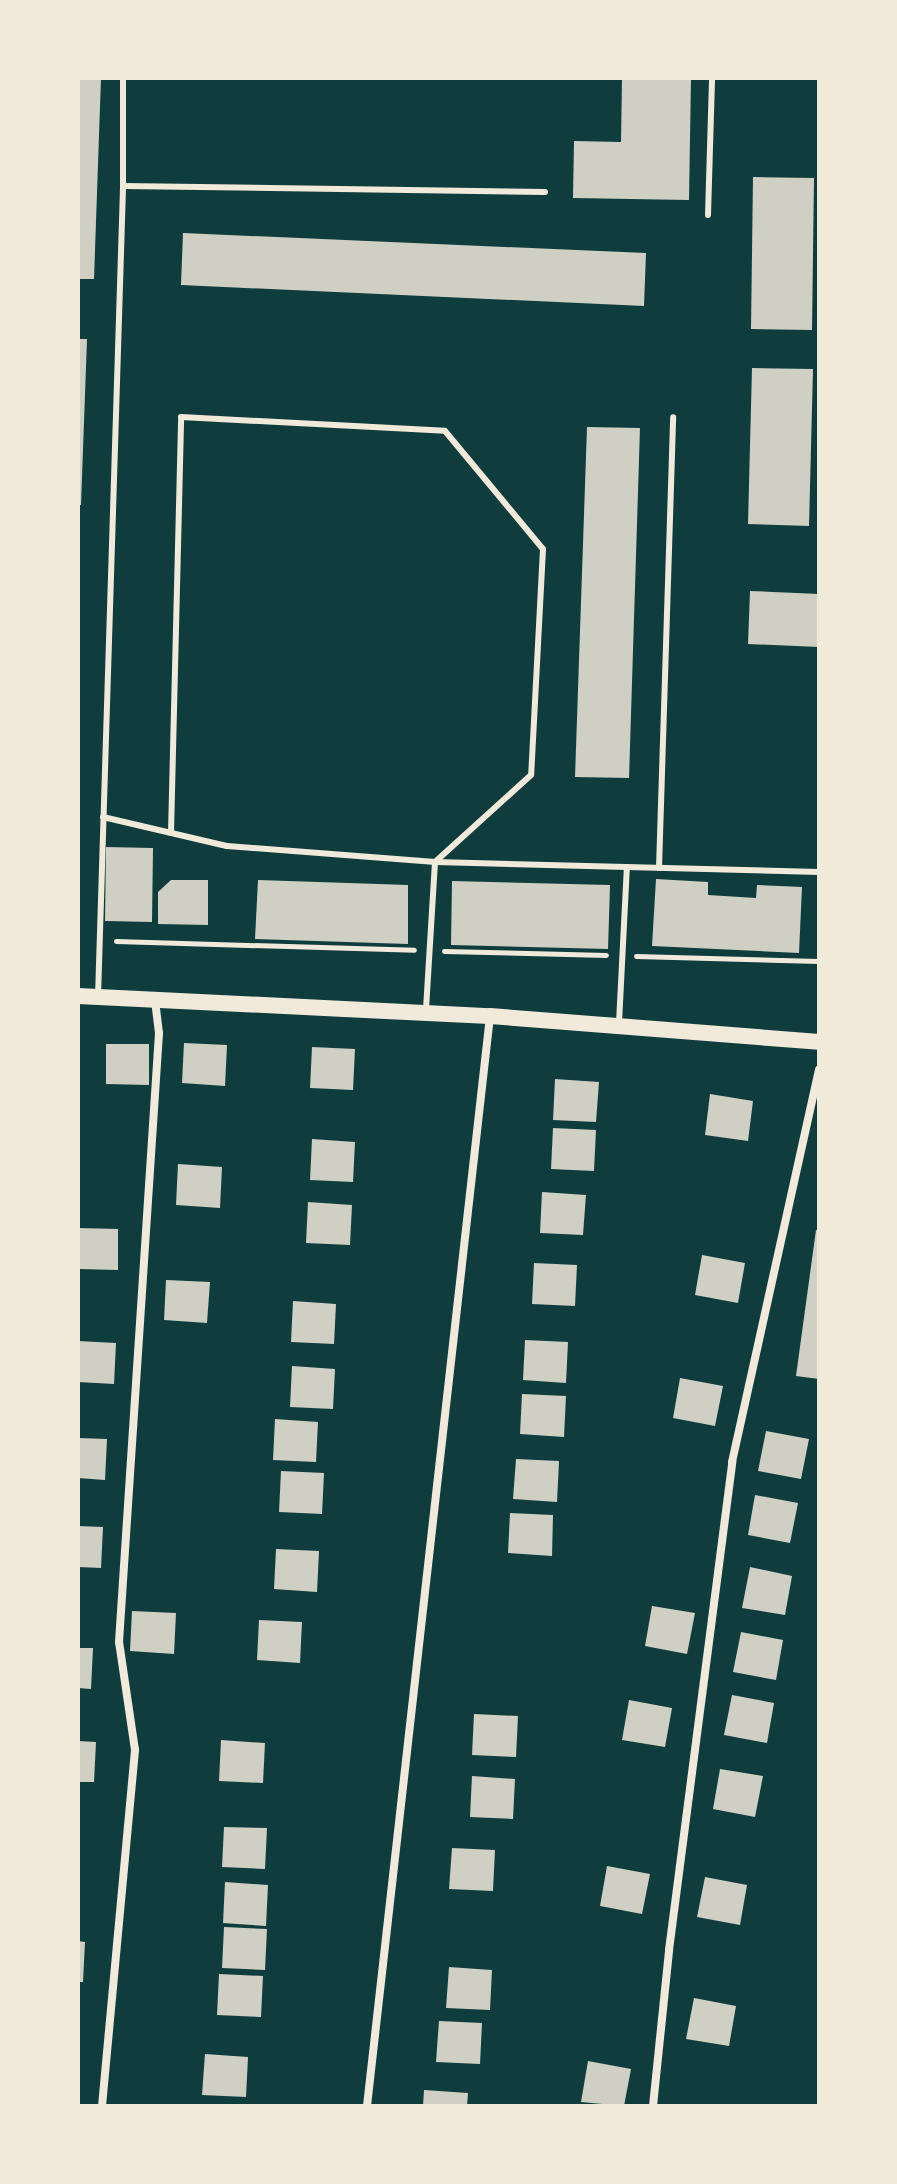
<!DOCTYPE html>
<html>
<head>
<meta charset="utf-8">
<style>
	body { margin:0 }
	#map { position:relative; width:897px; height:2184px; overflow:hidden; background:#0f3d3e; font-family:Ubuntu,sans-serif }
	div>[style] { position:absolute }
	.building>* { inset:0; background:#cfcfc3 }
	.path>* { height:5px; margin:-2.5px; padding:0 2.5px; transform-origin:2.5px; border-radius:2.5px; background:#f1e9da }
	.service>* { height:6px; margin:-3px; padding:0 3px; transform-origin:3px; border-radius:3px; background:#f1e9da }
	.minor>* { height:8px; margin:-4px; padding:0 4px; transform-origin:4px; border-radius:4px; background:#f1e9da }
	.secondary>* { height:16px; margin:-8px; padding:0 8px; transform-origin:8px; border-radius:8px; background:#f1e9da }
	span { translate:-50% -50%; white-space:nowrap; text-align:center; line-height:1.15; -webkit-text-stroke:6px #f1e9da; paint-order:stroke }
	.frame { position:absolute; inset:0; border:80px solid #f1e9da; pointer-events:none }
</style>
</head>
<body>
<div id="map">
	<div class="building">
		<div style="clip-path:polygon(78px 78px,101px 78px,94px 279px,78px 279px)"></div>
		<div style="clip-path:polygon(622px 78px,691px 78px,689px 200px,573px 198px,574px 141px,621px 142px)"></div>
		<div style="clip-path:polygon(753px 177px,814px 178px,812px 330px,751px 329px)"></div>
		<div style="clip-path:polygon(183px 233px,646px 253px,644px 306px,181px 285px)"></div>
		<div style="clip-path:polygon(78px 339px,87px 339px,81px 505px,78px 505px)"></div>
		<div style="clip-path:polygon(752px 368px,813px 369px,809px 526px,748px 524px)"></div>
		<div style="clip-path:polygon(587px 427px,640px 428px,629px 778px,575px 777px)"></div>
		<div style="clip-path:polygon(750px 591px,819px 594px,819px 647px,748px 644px)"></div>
		<div style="clip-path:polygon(106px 847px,153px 848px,152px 922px,105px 921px)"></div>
		<div style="clip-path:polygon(656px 879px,708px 882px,708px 895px,756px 898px,757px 885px,802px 887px,799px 953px,652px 946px)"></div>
		<div style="clip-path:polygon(171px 880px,208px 880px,208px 925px,158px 924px,158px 892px)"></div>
		<div style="clip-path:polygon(258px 880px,408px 885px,408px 944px,255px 939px)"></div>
		<div style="clip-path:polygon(452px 881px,610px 885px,608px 949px,451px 945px)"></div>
		<div style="clip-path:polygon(184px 1043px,227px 1045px,225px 1086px,182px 1083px)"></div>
		<div style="clip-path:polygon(106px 1044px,149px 1044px,149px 1085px,106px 1084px)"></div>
		<div style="clip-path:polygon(312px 1047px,355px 1049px,353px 1090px,310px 1088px)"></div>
		<div style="clip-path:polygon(555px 1079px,599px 1082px,596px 1122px,553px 1120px)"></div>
		<div style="clip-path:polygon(710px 1094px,753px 1101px,748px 1141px,705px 1135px)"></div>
		<div style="clip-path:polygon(553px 1128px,596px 1130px,594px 1171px,551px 1169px)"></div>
		<div style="clip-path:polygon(312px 1139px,355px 1142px,353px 1182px,310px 1180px)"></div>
		<div style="clip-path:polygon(178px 1164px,222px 1167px,220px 1208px,176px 1205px)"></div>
		<div style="clip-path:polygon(542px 1192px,586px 1195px,583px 1235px,540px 1233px)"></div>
		<div style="clip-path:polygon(308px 1202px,352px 1205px,350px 1245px,306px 1243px)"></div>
		<div style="clip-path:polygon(78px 1228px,118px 1229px,118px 1270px,78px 1269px)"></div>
		<div style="clip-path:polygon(816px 1230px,819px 1231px,819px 1379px,796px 1376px)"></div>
		<div style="clip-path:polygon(702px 1255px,745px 1263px,738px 1303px,695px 1295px)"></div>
		<div style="clip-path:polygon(534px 1263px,577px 1265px,575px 1306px,532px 1304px)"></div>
		<div style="clip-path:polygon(166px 1280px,210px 1282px,207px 1323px,164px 1320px)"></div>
		<div style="clip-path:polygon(293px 1301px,336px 1304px,334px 1344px,291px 1342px)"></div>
		<div style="clip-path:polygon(525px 1340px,568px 1342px,566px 1383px,523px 1380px)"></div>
		<div style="clip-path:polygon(78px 1341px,116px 1343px,114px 1384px,78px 1382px)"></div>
		<div style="clip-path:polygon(292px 1366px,335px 1369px,333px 1409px,290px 1407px)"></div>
		<div style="clip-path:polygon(680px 1378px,723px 1386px,715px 1426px,673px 1418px)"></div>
		<div style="clip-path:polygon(522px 1394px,566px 1396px,564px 1437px,520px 1434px)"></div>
		<div style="clip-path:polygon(275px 1419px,318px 1422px,316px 1462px,273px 1460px)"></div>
		<div style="clip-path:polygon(766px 1431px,809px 1439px,801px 1479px,758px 1471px)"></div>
		<div style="clip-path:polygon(78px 1438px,107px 1439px,105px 1480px,78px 1478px)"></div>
		<div style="clip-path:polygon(516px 1459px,559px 1461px,557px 1502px,513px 1499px)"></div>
		<div style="clip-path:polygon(281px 1471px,324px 1473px,322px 1514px,279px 1512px)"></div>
		<div style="clip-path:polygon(755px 1495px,798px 1503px,790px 1543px,748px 1535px)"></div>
		<div style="clip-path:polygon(510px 1513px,553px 1515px,552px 1556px,508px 1553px)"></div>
		<div style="clip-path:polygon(78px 1526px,103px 1527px,101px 1568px,78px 1567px)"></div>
		<div style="clip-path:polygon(276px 1549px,319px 1551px,317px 1592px,274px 1589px)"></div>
		<div style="clip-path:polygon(750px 1567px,792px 1576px,785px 1615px,742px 1608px)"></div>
		<div style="clip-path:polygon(652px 1606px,695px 1613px,687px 1654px,645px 1646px)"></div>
		<div style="clip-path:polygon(132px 1611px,176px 1613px,174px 1654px,130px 1651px)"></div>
		<div style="clip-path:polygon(259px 1620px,302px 1622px,300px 1663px,257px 1660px)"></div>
		<div style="clip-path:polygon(741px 1632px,783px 1640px,776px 1680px,733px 1672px)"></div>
		<div style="clip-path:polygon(78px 1648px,93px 1648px,91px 1689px,78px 1688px)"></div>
		<div style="clip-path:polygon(732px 1695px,774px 1703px,767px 1743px,724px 1735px)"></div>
		<div style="clip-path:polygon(629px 1700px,672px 1708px,665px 1747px,622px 1740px)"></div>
		<div style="clip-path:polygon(474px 1714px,518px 1716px,516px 1757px,472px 1755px)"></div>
		<div style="clip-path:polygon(221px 1740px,265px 1743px,263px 1783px,219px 1781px)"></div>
		<div style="clip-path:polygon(78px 1741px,96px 1742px,94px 1782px,78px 1782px)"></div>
		<div style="clip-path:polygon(720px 1769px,763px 1776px,755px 1817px,713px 1809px)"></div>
		<div style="clip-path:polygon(472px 1776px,515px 1779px,513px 1819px,470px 1817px)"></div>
		<div style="clip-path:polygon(224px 1827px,267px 1828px,265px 1869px,222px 1867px)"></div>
		<div style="clip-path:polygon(452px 1848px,495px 1850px,493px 1891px,449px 1889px)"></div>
		<div style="clip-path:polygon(607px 1866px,650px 1874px,642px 1914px,600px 1906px)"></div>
		<div style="clip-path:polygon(705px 1877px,747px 1885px,740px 1925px,697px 1917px)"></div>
		<div style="clip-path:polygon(225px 1882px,268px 1885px,266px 1926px,223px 1923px)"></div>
		<div style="clip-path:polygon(224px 1927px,267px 1929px,265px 1970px,222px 1968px)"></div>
		<div style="clip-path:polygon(78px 1941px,85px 1942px,83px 1982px,78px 1982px)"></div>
		<div style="clip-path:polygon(449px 1967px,492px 1970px,490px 2010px,446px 2008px)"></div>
		<div style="clip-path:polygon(219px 1974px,263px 1976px,261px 2017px,217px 2015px)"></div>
		<div style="clip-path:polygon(694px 1998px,736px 2006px,729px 2046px,686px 2039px)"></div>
		<div style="clip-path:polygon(439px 2021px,482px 2023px,480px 2064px,436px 2062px)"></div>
		<div style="clip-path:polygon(205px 2054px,248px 2057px,246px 2097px,202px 2095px)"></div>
		<div style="clip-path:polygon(588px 2061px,631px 2069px,624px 2106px,581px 2102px)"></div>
		<div style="clip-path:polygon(424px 2090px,468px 2093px,467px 2106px,423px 2106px)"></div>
	</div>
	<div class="path">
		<div style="left:116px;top:941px;width:298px;rotate:1.7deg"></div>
		<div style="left:444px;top:951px;width:162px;rotate:1.4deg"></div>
		<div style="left:636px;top:956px;width:183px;rotate:1.6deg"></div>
	</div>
	<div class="service">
		<div style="left:123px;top:186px;width:108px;rotate:-90deg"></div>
		<div style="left:708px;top:215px;width:137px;rotate:-88.3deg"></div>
		<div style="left:103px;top:817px;width:127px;rotate:13.2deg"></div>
		<div style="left:227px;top:846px;width:209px;rotate:4.4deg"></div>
		<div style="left:435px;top:862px;width:384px;rotate:1.5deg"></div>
		<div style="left:171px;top:833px;width:416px;rotate:-88.6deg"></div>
		<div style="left:181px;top:417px;width:264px;rotate:3deg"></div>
		<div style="left:445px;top:431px;width:153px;rotate:50.3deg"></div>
		<div style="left:543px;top:549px;width:226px;rotate:93deg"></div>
		<div style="left:531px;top:775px;width:130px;rotate:137.8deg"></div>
		<div style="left:435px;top:862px;width:147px;rotate:93.5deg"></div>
		<div style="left:659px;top:868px;width:451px;rotate:-88.2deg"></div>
		<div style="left:98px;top:997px;width:811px;rotate:-88.23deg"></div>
		<div style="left:123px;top:186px;width:422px;rotate:0.8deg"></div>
		<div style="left:619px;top:1023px;width:156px;rotate:-87.1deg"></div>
	</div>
	<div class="minor">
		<div style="left:102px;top:2106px;width:358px;rotate:-84.7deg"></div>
		<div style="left:135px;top:1750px;width:109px;rotate:-98.4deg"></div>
		<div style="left:119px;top:1642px;width:610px;rotate:-86.24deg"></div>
		<div style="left:159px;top:1033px;width:33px;rotate:-97deg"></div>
		<div style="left:367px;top:2106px;width:1097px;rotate:-83.56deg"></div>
		<div style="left:653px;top:2106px;width:157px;rotate:-84.1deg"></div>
		<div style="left:669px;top:1950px;width:492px;rotate:-82.6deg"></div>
		<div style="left:732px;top:1462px;width:402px;rotate:-77.5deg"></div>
	</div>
	<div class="secondary">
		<div style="left:78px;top:996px;width:412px;rotate:2.8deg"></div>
		<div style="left:490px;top:1016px;width:330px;rotate:4.5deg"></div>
	</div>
	<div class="frame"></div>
</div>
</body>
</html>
